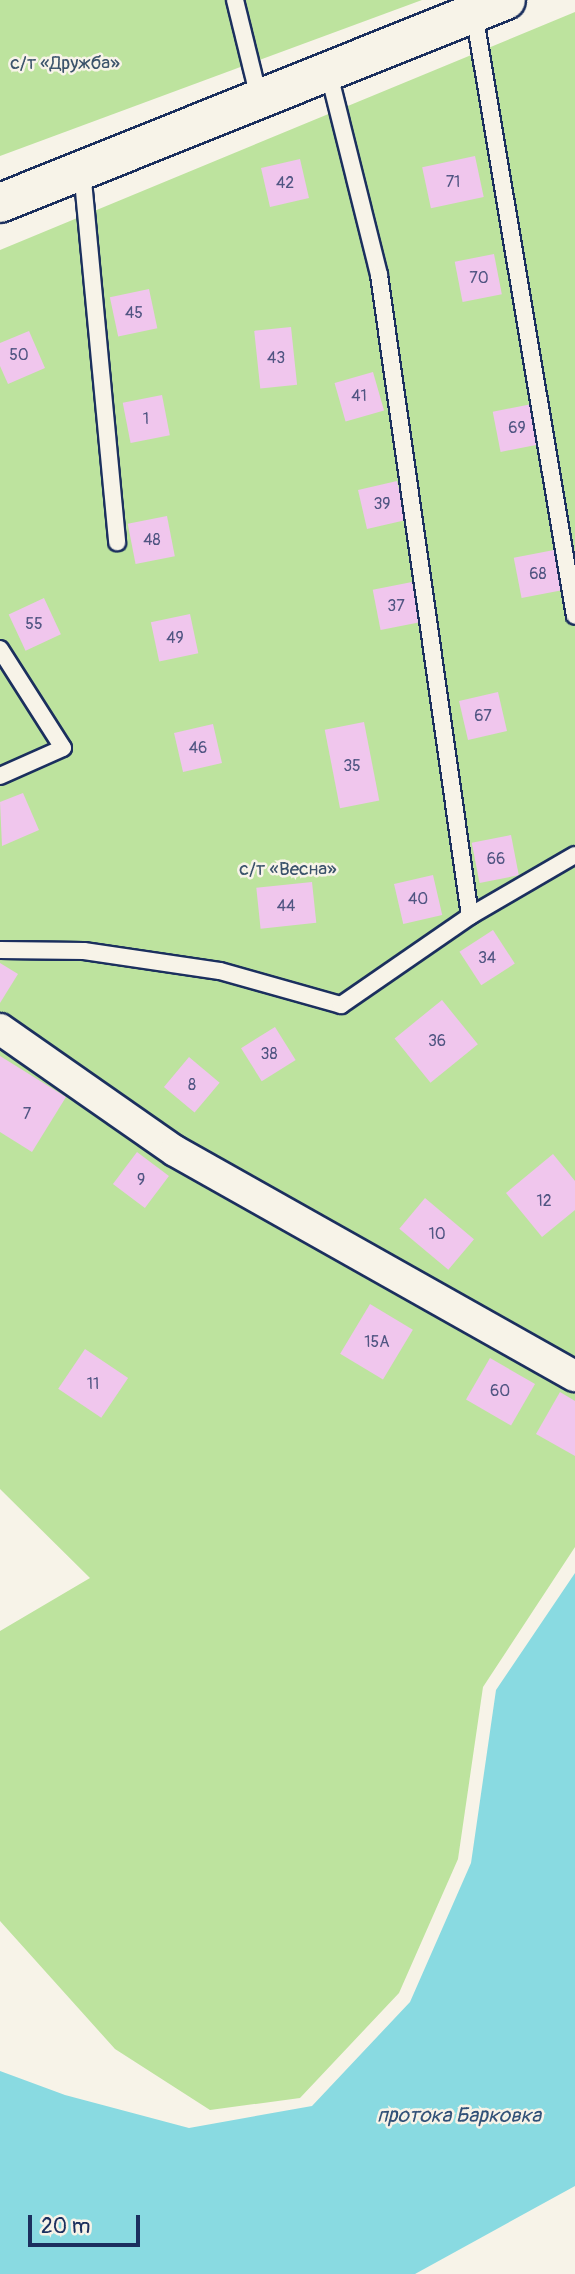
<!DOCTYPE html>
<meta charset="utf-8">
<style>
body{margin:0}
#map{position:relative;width:575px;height:2274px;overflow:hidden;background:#f7f3e8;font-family:Pangolin,sans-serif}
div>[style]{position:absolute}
.green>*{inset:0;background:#bde39e}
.water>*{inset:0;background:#89dae1}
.building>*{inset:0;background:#f0c6ed;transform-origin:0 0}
.roads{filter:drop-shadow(2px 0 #1b2f5e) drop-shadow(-2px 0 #1b2f5e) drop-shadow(0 2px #1b2f5e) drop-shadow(0 -2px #1b2f5e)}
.service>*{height:16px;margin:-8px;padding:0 8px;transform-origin:8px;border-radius:8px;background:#f7f3e8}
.minor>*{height:30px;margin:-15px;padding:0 15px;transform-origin:15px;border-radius:15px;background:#f7f3e8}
.secondary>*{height:38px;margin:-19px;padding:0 19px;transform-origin:19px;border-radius:19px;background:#f7f3e8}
span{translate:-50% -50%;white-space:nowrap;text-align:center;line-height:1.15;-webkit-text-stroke:5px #f7f3e8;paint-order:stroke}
.number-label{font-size:16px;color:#505582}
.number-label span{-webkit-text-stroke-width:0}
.park-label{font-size:19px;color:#3b536b}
.water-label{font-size:21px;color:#315178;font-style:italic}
.scale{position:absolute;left:28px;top:2215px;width:112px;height:32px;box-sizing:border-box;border:4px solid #1b2f5e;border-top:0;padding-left:9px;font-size:21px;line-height:24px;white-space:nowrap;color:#1b2f5e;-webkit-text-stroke:5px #f7f3e8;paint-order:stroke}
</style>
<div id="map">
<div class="green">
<i style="clip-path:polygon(0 0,422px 0,0 156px)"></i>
<i style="clip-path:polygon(575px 12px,575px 1547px,483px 1687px,458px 1859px,399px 1993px,300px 2098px,210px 2110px,115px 2049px,0 1921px,0 1631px,90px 1578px,0 1489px,0 250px)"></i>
</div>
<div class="water">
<i style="clip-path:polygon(575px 1573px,575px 2186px,415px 2274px,0 2274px,0 2071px,65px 2095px,189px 2128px,312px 2106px,410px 2002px,471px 1863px,496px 1690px)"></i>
</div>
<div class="building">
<i style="left:475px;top:156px;width:42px;height:54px;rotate:78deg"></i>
<i style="left:300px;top:159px;width:40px;height:40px;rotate:77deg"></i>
<i style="left:494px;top:254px;width:41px;height:40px;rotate:79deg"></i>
<i style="left:149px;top:289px;width:40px;height:40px;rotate:78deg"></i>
<i style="left:291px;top:327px;width:58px;height:37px;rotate:84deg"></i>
<i style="clip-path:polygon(29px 331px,45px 368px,8px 384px,0 366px,0 343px)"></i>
<i style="left:373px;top:372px;width:40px;height:40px;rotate:74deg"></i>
<i style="left:162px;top:395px;width:41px;height:40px;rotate:79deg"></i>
<i style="left:532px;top:404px;width:41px;height:40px;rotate:79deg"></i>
<i style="left:397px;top:481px;width:40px;height:40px;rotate:77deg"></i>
<i style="left:167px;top:516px;width:41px;height:40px;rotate:79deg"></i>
<i style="left:554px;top:550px;width:41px;height:41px;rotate:79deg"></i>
<i style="left:412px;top:582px;width:41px;height:40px;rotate:79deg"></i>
<i style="left:44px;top:598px;width:40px;height:39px;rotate:65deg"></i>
<i style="left:190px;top:614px;width:40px;height:40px;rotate:78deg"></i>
<i style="left:498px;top:692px;width:40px;height:40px;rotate:77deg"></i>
<i style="left:364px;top:722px;width:80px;height:40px;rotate:79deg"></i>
<i style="left:213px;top:724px;width:40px;height:40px;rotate:77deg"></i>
<i style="clip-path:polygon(23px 793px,39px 830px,2px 846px,0 802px)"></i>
<i style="left:511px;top:835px;width:41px;height:40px;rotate:79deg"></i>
<i style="left:433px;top:875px;width:41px;height:40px;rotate:77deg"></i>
<i style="left:312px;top:882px;width:41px;height:56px;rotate:84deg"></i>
<i style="left:493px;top:930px;width:40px;height:40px;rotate:57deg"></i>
<i style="clip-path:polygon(0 963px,18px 974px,0 1003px)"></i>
<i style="left:442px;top:1000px;width:57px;height:61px;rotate:51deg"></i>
<i style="left:275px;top:1027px;width:39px;height:40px;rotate:58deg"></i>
<i style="clip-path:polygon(0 1056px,66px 1097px,32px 1152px,0 1132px)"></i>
<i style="left:189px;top:1057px;width:40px;height:39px;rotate:40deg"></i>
<i style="left:137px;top:1152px;width:40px;height:40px;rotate:37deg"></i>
<i style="clip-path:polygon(553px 1154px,575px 1181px,575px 1210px,542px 1237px,506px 1193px)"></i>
<i style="left:425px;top:1198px;width:64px;height:40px;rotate:40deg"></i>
<i style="left:370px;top:1304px;width:50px;height:58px;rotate:31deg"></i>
<i style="left:85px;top:1349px;width:52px;height:48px;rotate:34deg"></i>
<i style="left:490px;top:1358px;width:52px;height:48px;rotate:30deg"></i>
<i style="clip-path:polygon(560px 1392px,575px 1401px,575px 1456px,536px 1434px)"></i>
</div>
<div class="roads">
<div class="service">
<i style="left:235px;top:0;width:101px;rotate:76.2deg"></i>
<i style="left:474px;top:13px;width:611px;rotate:80.49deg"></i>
<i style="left:328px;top:70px;width:211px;rotate:76deg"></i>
<i style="left:379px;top:275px;width:647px;rotate:81.92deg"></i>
<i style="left:82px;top:170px;width:374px;rotate:84.6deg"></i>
<i style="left:0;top:649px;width:117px;rotate:57.5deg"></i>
<i style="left:63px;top:748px;width:69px;rotate:156deg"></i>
<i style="left:0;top:950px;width:84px;rotate:0.7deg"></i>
<i style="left:84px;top:951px;width:137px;rotate:8.4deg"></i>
<i style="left:220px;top:971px;width:126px;rotate:15.7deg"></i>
<i style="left:341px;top:1005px;width:157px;rotate:-34.6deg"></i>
<i style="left:470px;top:916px;width:121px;rotate:-30.2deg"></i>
</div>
<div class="minor">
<i style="left:0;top:1029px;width:213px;rotate:34.9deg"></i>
<i style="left:175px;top:1151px;width:459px;rotate:29.4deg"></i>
</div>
<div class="secondary">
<i style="left:0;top:203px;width:545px;rotate:-21.86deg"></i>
</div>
</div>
<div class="number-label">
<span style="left:453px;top:182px">71</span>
<span style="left:285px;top:183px">42</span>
<span style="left:479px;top:278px">70</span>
<span style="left:134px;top:313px">45</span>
<span style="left:19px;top:355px">50</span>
<span style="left:276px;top:358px">43</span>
<span style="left:359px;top:396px">41</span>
<span style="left:146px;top:419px">1</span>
<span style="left:517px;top:428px">69</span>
<span style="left:382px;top:504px">39</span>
<span style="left:152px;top:540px">48</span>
<span style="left:538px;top:574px">68</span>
<span style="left:396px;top:606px">37</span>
<span style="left:34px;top:624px">55</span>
<span style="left:175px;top:638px">49</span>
<span style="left:483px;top:716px">67</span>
<span style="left:198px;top:748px">46</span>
<span style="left:352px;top:766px">35</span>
<span style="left:496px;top:859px">66</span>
<span style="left:418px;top:899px">40</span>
<span style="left:286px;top:906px">44</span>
<span style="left:487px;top:958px">34</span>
<span style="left:437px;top:1041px">36</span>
<span style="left:269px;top:1054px">38</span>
<span style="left:192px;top:1085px">8</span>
<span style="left:27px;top:1114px">7</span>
<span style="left:141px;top:1180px">9</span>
<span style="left:544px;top:1201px">12</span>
<span style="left:437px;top:1234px">10</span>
<span style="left:377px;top:1342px">15А</span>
<span style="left:93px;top:1384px">11</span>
<span style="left:500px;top:1391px">60</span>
</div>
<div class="park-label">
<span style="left:65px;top:64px">с/т «Дружба»</span>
<span style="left:288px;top:870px">с/т «Весна»</span>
</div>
<div class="water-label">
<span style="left:459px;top:2116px">протока Барковка</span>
</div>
<div class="scale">20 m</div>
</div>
